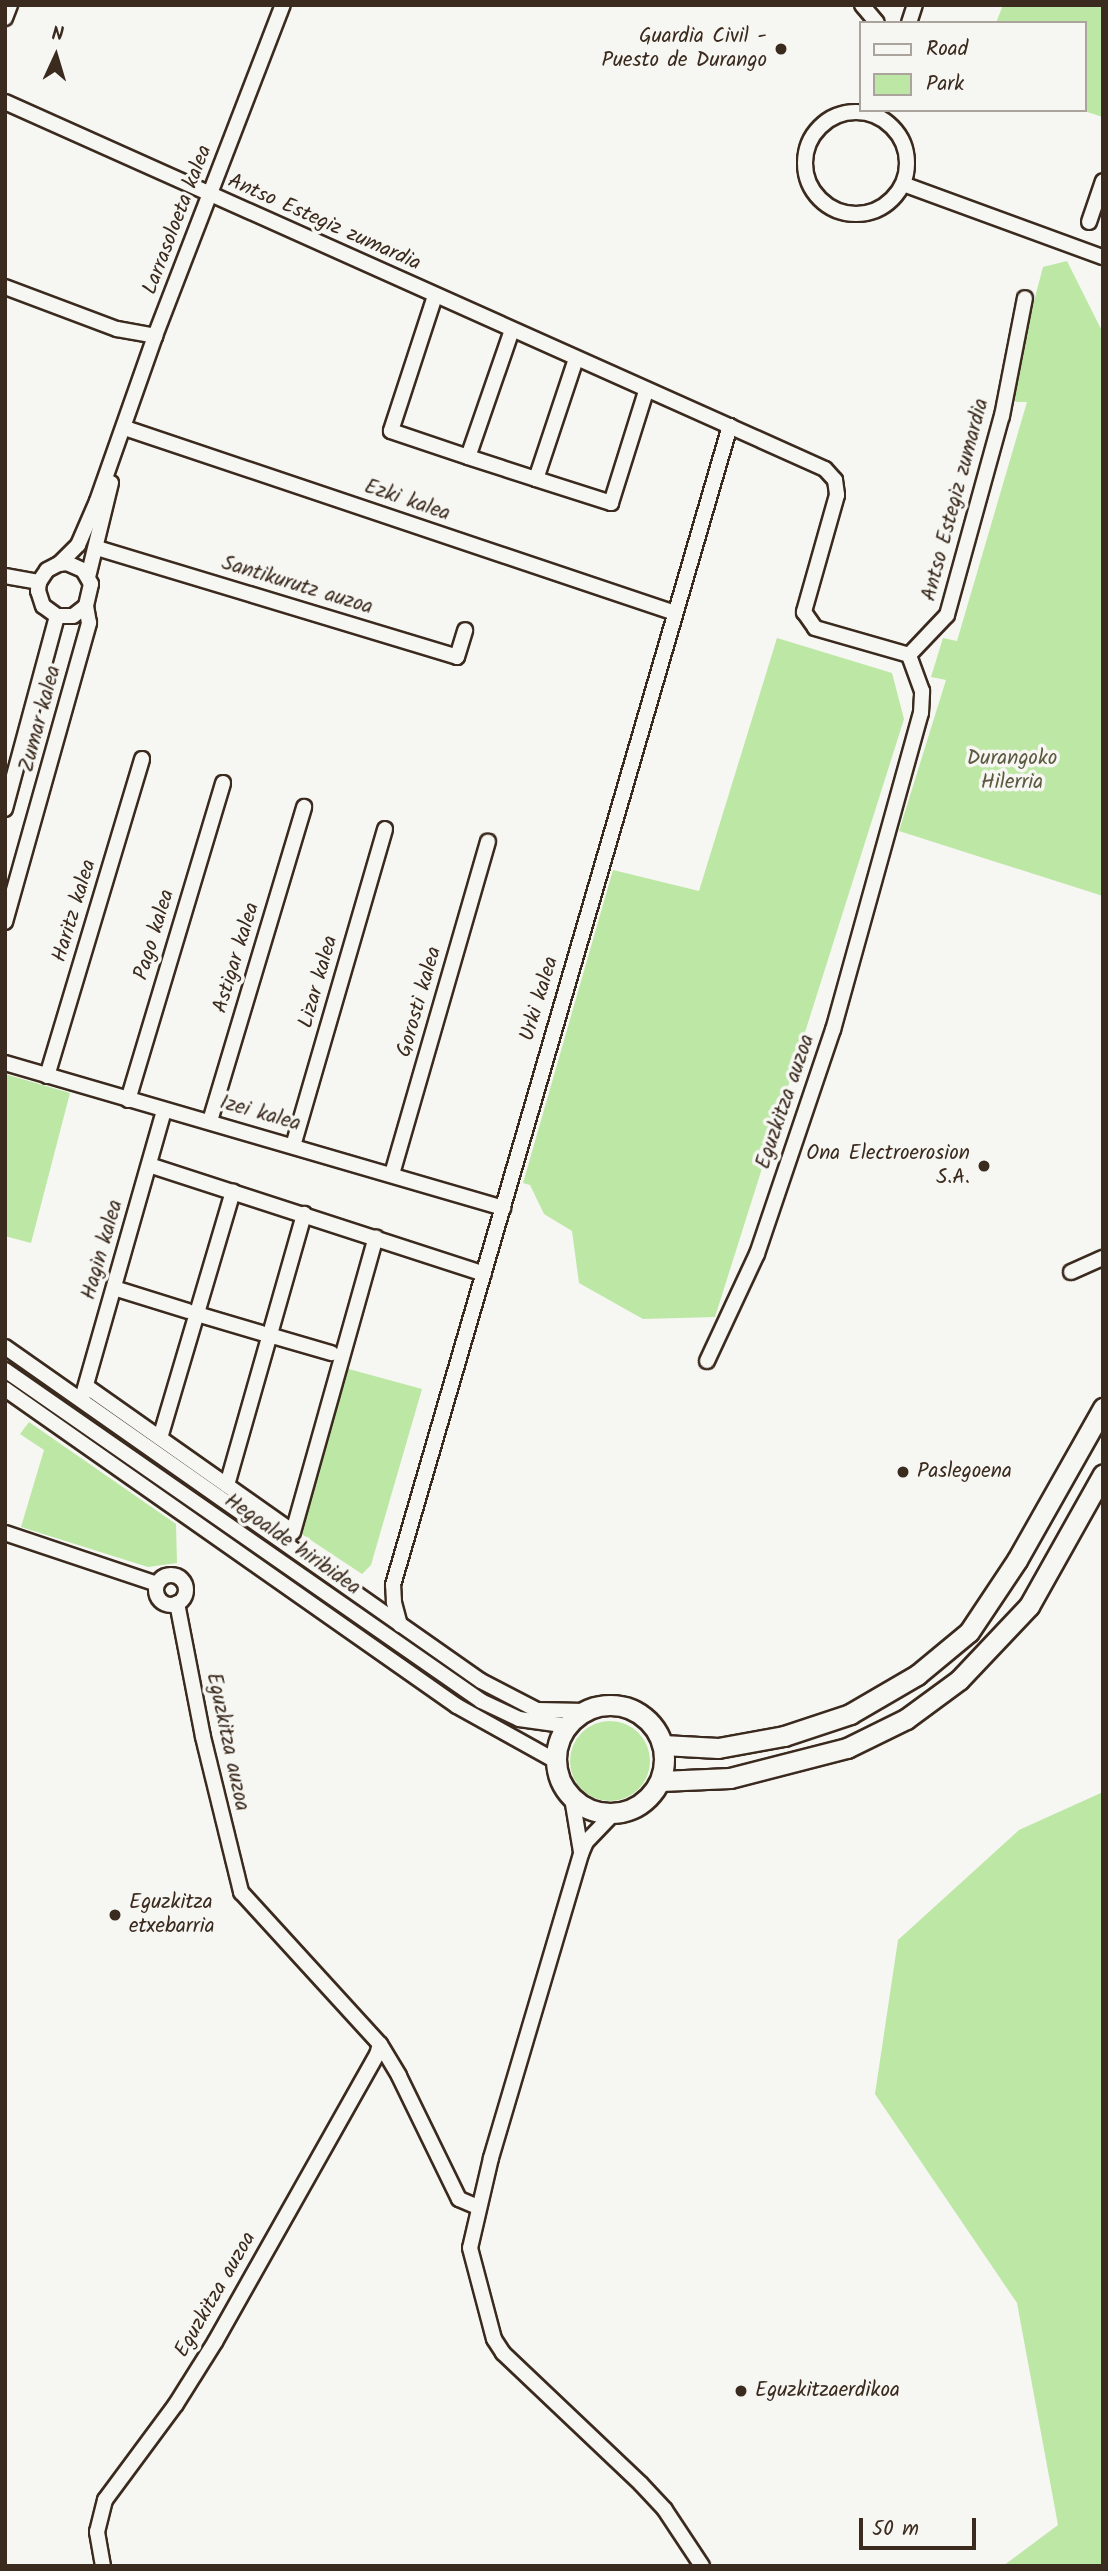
<!DOCTYPE html>
<style>
body{margin:0}
#map{position:relative;width:1108px;height:2571px;overflow:hidden;background:#f6f6f2;font-family:Kalam,sans-serif}
div>[style]{position:absolute}
.green>*{inset:0;background:#bde7a4}
.round{border-radius:50%}
.roads{filter:drop-shadow(2px 0 #3b2a1e) drop-shadow(-2px 0 #3b2a1e) drop-shadow(0 2px #3b2a1e) drop-shadow(0 -2px #3b2a1e)}
.street>*{height:14px;margin:-7px;padding:0 7px;transform-origin:7px;border-radius:7px;background:#f6f6f2}
.street>.ring{margin:-7px;padding:0;box-sizing:content-box;background:none;border:14px solid #f6f6f2;border-radius:50%}
.secondary>*{height:19px;margin:-9.5px;padding:0 9.5px;transform-origin:9.5px;border-radius:9.5px;background:#f6f6f2}
.secondary>.ring{margin:-9.5px;padding:0;box-sizing:content-box;background:none;border:19px solid #f6f6f2;border-radius:50%}
.dots>*{width:19px;height:19px;translate:-50% -50%;box-sizing:border-box;border:4px solid #f6f6f2;border-radius:50%}
span{translate:-50% -50%;white-space:nowrap;text-align:center;line-height:1.15;-webkit-text-stroke:7px #f6f6f2;paint-order:stroke}
.poi-label{font-size:21px;color:#3b2a1e}
.right{translate:-100% -50%;text-align:right}
.left{translate:0 -50%;text-align:left}
.street-label{font-size:21px;color:#3b2a1e}
.park-label{font-size:21px;color:#5c5940}
.frame{position:absolute;inset:0;border:7px solid #3b2a1e;pointer-events:none}
.legend{position:absolute;left:859px;top:21px;width:228px;height:91px;box-sizing:border-box;background:#f6f6f2;border:2px solid #aba49d;margin:0;padding:9px 12px;list-style:none;font-size:21px;color:#3b2a1e}
.legend li{display:flex;align-items:center;gap:14px;height:35px}
.legend b{width:35px;border:2px solid #aba49d}
.north{position:absolute;left:21px;top:21px;width:70px;height:70px;-webkit-text-stroke:5px #f6f6f2;paint-order:stroke;rotate:4deg;font-size:19px;font-weight:700;line-height:28px;text-align:center;color:#3b2a1e}
.north::after{content:'';display:block;margin:auto;width:24px;height:32px;background:#3b2a1e;clip-path:polygon(50% 0,100% 100%,50% 72%,0 100%)}
.scale{position:absolute;left:859px;top:2518px;width:117px;height:32px;box-sizing:border-box;border:4px solid #3b2a1e;border-top:0;padding-left:9px;font-size:21px;line-height:24px;white-space:nowrap;color:#3b2a1e;-webkit-text-stroke:5px #f6f6f2;paint-order:stroke}
</style>
<div id="map">
<div class="green">
<i style="clip-path:polygon(1003px 5px,1103px 5px,1103px 117px,1081px 110px,1085px 110px,1085px 23px,996px 23px)"></i>
<i style="clip-path:polygon(1067px 261px,1103px 333px,1103px 896px,899px 831px,946px 680px,931px 677px,943px 638px,957px 641px,1027px 402px,1016px 402px,1010px 393px,1043px 267px)"></i>
<i style="clip-path:polygon(777px 638px,892px 673px,904px 719px,715px 1317px,643px 1319px,579px 1283px,572px 1231px,544px 1214px,530px 1185px,523px 1183px,613px 870px,699px 891px)"></i>
<i style="clip-path:polygon(5px 1074px,70px 1093px,31px 1243px,5px 1236px)"></i>
<i style="clip-path:polygon(345px 1368px,422px 1389px,375px 1551px,371px 1565px,362px 1574px,297px 1531px)"></i>
<i style="clip-path:polygon(29px 1422px,176px 1524px,177px 1563px,148px 1567px,21px 1527px,44px 1450px,20px 1434px)"></i>
<i class="round" style="left:570px;top:1721px;width:80px;height:80px"></i>
<i style="clip-path:polygon(1103px 1792px,1103px 2566px,1003px 2566px,1058px 2525px,1017px 2303px,875px 2094px,898px 1940px,1019px 1830px)"></i>
</div>
<div class="roads">
<div class="street">
<i style="left:862px;top:5px;width:23px;rotate:50deg"></i>
<i style="left:5px;top:18px;width:14px;rotate:-69deg"></i>
<i style="left:909px;top:23px;width:19px;rotate:-72deg"></i>
<i style="left:5px;top:102px;width:898px;rotate:24.11deg"></i>
<i style="left:825px;top:469px;width:15px;rotate:48deg"></i>
<i style="left:835px;top:480px;width:15px;rotate:82deg"></i>
<i style="left:837px;top:495px;width:122px;rotate:105.8deg"></i>
<i style="left:804px;top:612px;width:19px;rotate:55deg"></i>
<i style="left:815px;top:628px;width:98px;rotate:16deg"></i>
<i style="left:909px;top:655px;width:55px;rotate:-46.5deg"></i>
<i style="left:947px;top:615px;width:206px;rotate:-74.6deg"></i>
<i style="left:1002px;top:416px;width:120px;rotate:-79deg"></i>
<i class="ring" style="left:805px;top:112px;width:88px;height:88px"></i>
<i style="left:903px;top:184px;width:213px;rotate:20.1deg"></i>
<i style="left:1089px;top:222px;width:43px;rotate:-71.1deg"></i>
<i style="left:5px;top:287px;width:120px;rotate:20.6deg"></i>
<i style="left:117px;top:329px;width:39px;rotate:10deg"></i>
<i style="left:435px;top:296px;width:142px;rotate:108.1deg"></i>
<i style="left:391px;top:431px;width:81px;rotate:18.7deg"></i>
<i style="left:512px;top:330px;width:134px;rotate:109.1deg"></i>
<i style="left:468px;top:457px;width:71px;rotate:17.9deg"></i>
<i style="left:536px;top:479px;width:126px;rotate:-71.6deg"></i>
<i style="left:125px;top:428px;width:580px;rotate:18.59deg"></i>
<i style="left:536px;top:479px;width:79px;rotate:17.7deg"></i>
<i style="left:611px;top:503px;width:117px;rotate:-72.6deg"></i>
<i style="left:97px;top:548px;width:376px;rotate:16.8deg"></i>
<i style="left:457px;top:657px;width:28px;rotate:-73deg"></i>
<i style="left:59px;top:564px;width:8px;rotate:-7deg"></i>
<i style="left:67px;top:563px;width:17px;rotate:24deg"></i>
<i style="left:83px;top:570px;width:16px;rotate:60deg"></i>
<i style="left:91px;top:584px;width:23px;rotate:103deg"></i>
<i style="left:86px;top:606px;width:16px;rotate:142deg"></i>
<i style="left:73px;top:616px;width:16px;rotate:180deg"></i>
<i style="left:57px;top:616px;width:17px;rotate:-144deg"></i>
<i style="left:43px;top:606px;width:16px;rotate:-108deg"></i>
<i style="left:38px;top:591px;width:9px;rotate:-84deg"></i>
<i style="left:39px;top:582px;width:14px;rotate:-56deg"></i>
<i style="left:47px;top:570px;width:13px;rotate:-27deg"></i>
<i style="left:59px;top:564px;width:27px;rotate:-45deg"></i>
<i style="left:78px;top:545px;width:48px;rotate:-66.6deg"></i>
<i style="left:97px;top:501px;width:175px;rotate:-70.6deg"></i>
<i style="left:155px;top:336px;width:355px;rotate:-68.9deg"></i>
<i style="left:5px;top:576px;width:35px;rotate:10deg"></i>
<i style="left:88px;top:577px;width:97px;rotate:-76.3deg"></i>
<i style="left:5px;top:809px;width:200px;rotate:-74.9deg"></i>
<i style="left:5px;top:922px;width:311px;rotate:-74.3deg"></i>
<i style="left:89px;top:623px;width:17px;rotate:-100deg"></i>
<i style="left:5px;top:1063px;width:519px;rotate:16.23deg"></i>
<i style="left:47px;top:1076px;width:331px;rotate:-73.3deg"></i>
<i style="left:128px;top:1100px;width:331px;rotate:-73.3deg"></i>
<i style="left:210px;top:1121px;width:328px;rotate:-73.3deg"></i>
<i style="left:293px;top:1146px;width:330px;rotate:-73.8deg"></i>
<i style="left:149px;top:1165px;width:352px;rotate:18deg"></i>
<i style="left:392px;top:1174px;width:346px;rotate:-73.9deg"></i>
<i style="left:1071px;top:1272px;width:35px;rotate:-24deg"></i>
<i style="left:114px;top:1288px;width:77px;rotate:17.3deg"></i>
<i style="left:197px;top:1314px;width:67px;rotate:16.5deg"></i>
<i style="left:269px;top:1335px;width:65px;rotate:16.2deg"></i>
<i style="left:5px;top:1347px;width:581px;rotate:35.06deg"></i>
<i style="left:481px;top:1681px;width:63px;rotate:27.4deg"></i>
<i style="left:537px;top:1710px;width:48px;rotate:1.2deg"></i>
<i style="left:707px;top:1361px;width:118px;rotate:-65deg"></i>
<i style="left:757px;top:1254px;width:237px;rotate:-71.3deg"></i>
<i style="left:833px;top:1030px;width:329px;rotate:-74.5deg"></i>
<i style="left:921px;top:713px;width:22px;rotate:-87deg"></i>
<i style="left:922px;top:691px;width:38px;rotate:-110deg"></i>
<i style="left:5px;top:1370px;width:580px;rotate:34.81deg"></i>
<i style="left:481px;top:1701px;width:42px;rotate:25.3deg"></i>
<i style="left:519px;top:1719px;width:49px;rotate:8.1deg"></i>
<i style="left:86px;top:1386px;width:253px;rotate:35.2deg"></i>
<i style="left:293px;top:1532px;width:306px;rotate:-74.3deg"></i>
<i style="left:5px;top:1389px;width:552px;rotate:35.04deg"></i>
<i style="left:457px;top:1706px;width:113px;rotate:29.1deg"></i>
<i style="left:83px;top:1395px;width:296px;rotate:-74.1deg"></i>
<i style="left:160px;top:1438px;width:257px;rotate:-73.5deg"></i>
<i style="left:227px;top:1485px;width:282px;rotate:-74.1deg"></i>
<i style="left:5px;top:1533px;width:160px;rotate:18.5deg"></i>
<i class="ring" style="left:156px;top:1575px;width:16px;height:16px"></i>
<i style="left:177px;top:1603px;width:136px;rotate:79deg"></i>
<i style="left:203px;top:1737px;width:160px;rotate:76.2deg"></i>
<i style="left:241px;top:1892px;width:206px;rotate:47.6deg"></i>
<i style="left:380px;top:2044px;width:37px;rotate:59deg"></i>
<i style="left:399px;top:2076px;width:137px;rotate:64deg"></i>
<i style="left:459px;top:2199px;width:21px;rotate:23deg"></i>
<i style="left:400px;top:1625px;width:24px;rotate:-105deg"></i>
<i style="left:394px;top:1602px;width:17px;rotate:-93deg"></i>
<i style="left:393px;top:1585px;width:1207px;rotate:-73.79deg"></i>
<i style="left:572px;top:1798px;width:55px;rotate:80.5deg"></i>
<i style="left:613px;top:1814px;width:39px;rotate:134deg"></i>
<i style="left:586px;top:1842px;width:13px;rotate:113deg"></i>
<i style="left:581px;top:1854px;width:317px;rotate:106.5deg"></i>
<i style="left:491px;top:2158px;width:92px;rotate:103.1deg"></i>
<i style="left:470px;top:2248px;width:94px;rotate:75.2deg"></i>
<i style="left:494px;top:2339px;width:17px;rotate:57deg"></i>
<i style="left:503px;top:2353px;width:190px;rotate:43.5deg"></i>
<i style="left:641px;top:2484px;width:35px;rotate:47deg"></i>
<i style="left:665px;top:2510px;width:67px;rotate:56.5deg"></i>
<i style="left:103px;top:2566px;width:35px;rotate:-100deg"></i>
<i style="left:97px;top:2532px;width:33px;rotate:-76deg"></i>
<i style="left:105px;top:2500px;width:119px;rotate:-53.5deg"></i>
<i style="left:176px;top:2404px;width:73px;rotate:-57.8deg"></i>
<i style="left:215px;top:2342px;width:330px;rotate:-60.6deg"></i>
<i style="left:377px;top:2055px;width:11px;rotate:-75deg"></i>
</div>
<div class="secondary">
<i class="ring" style="left:556px;top:1705px;width:89px;height:89px"></i>
<i style="left:663px;top:1745px;width:55px;rotate:3.1deg"></i>
<i style="left:718px;top:1748px;width:67px;rotate:-10.3deg"></i>
<i style="left:784px;top:1736px;width:70px;rotate:-18.4deg"></i>
<i style="left:850px;top:1714px;width:78px;rotate:-30.2deg"></i>
<i style="left:917px;top:1675px;width:67px;rotate:-39.6deg"></i>
<i style="left:969px;top:1632px;width:87px;rotate:-56.3deg"></i>
<i style="left:1017px;top:1560px;width:175px;rotate:-60.5deg"></i>
<i style="left:661px;top:1781px;width:69px;rotate:-2.5deg"></i>
<i style="left:730px;top:1778px;width:121px;rotate:-14.4deg"></i>
<i style="left:847px;top:1748px;width:66px;rotate:-26.2deg"></i>
<i style="left:906px;top:1719px;width:66px;rotate:-36.3deg"></i>
<i style="left:959px;top:1680px;width:102px;rotate:-46.6deg"></i>
<i style="left:1029px;top:1606px;width:151px;rotate:-60.7deg"></i>
</div>
</div>
<div class="dots">
<i style="left:781px;top:49px;background:#3b2a1e"></i>
<i style="left:984px;top:1166px;background:#3b2a1e"></i>
<i style="left:903px;top:1472px;background:#3b2a1e"></i>
<i style="left:115px;top:1915px;background:#3b2a1e"></i>
<i style="left:741px;top:2391px;background:#3b2a1e"></i>
</div>
<div class="poi-label">
<span class="right" style="left:767px;top:49px">Guardia Civil -<br>Puesto de Durango</span>
<span class="right" style="left:970px;top:1166px">Ona Electroerosion<br>S.A.</span>
<span class="left" style="left:917px;top:1472px">Paslegoena</span>
<span class="left" style="left:129px;top:1915px">Eguzkitza<br>etxebarria</span>
<span class="left" style="left:755px;top:2391px">Eguzkitzaerdikoa</span>
</div>
<div class="street-label">
<span style="left:178px;top:220px;rotate:-69deg">Larrasoloeta kalea</span>
<span style="left:324px;top:223px;rotate:24deg">Antso Estegiz zumardia</span>
<span style="left:956px;top:500px;rotate:-75deg">Antso Estegiz zumardia</span>
<span style="left:407px;top:501px;rotate:19deg">Ezki kalea</span>
<span style="left:297px;top:586px;rotate:17deg">Santikurutz auzoa</span>
<span style="left:41px;top:719px;rotate:-75deg">Zumar kalea</span>
<span style="left:75px;top:911px;rotate:-73deg">Haritz kalea</span>
<span style="left:155px;top:935px;rotate:-73deg">Pago kalea</span>
<span style="left:237px;top:958px;rotate:-73deg">Astigar kalea</span>
<span style="left:319px;top:982px;rotate:-74deg">Lizar kalea</span>
<span style="left:540px;top:999px;rotate:-73deg">Urki kalea</span>
<span style="left:420px;top:1002px;rotate:-74deg">Gorosti kalea</span>
<span style="left:786px;top:1102px;rotate:-71deg">Eguzkitza auzoa</span>
<span style="left:260px;top:1114px;rotate:16deg">Izei kalea</span>
<span style="left:103px;top:1250px;rotate:-74deg">Hagin kalea</span>
<span style="left:292px;top:1545px;rotate:35deg">Hegoalde hiribidea</span>
<span style="left:227px;top:1742px;rotate:78deg">Eguzkitza auzoa</span>
<span style="left:216px;top:2295px;rotate:-60deg">Eguzkitza auzoa</span>
</div>
<div class="park-label">
<span style="left:1012px;top:771px">Durangoko<br>Hilerria</span>
</div>
<div class="frame"></div>
<ul class="legend">
<li><b style="height:9px;background:#f6f6f2"></b>Road</li>
<li><b style="height:19px;background:#bde7a4"></b>Park</li>
</ul>
<div class="north">N</div>
<div class="scale">50 m</div>
</div>
